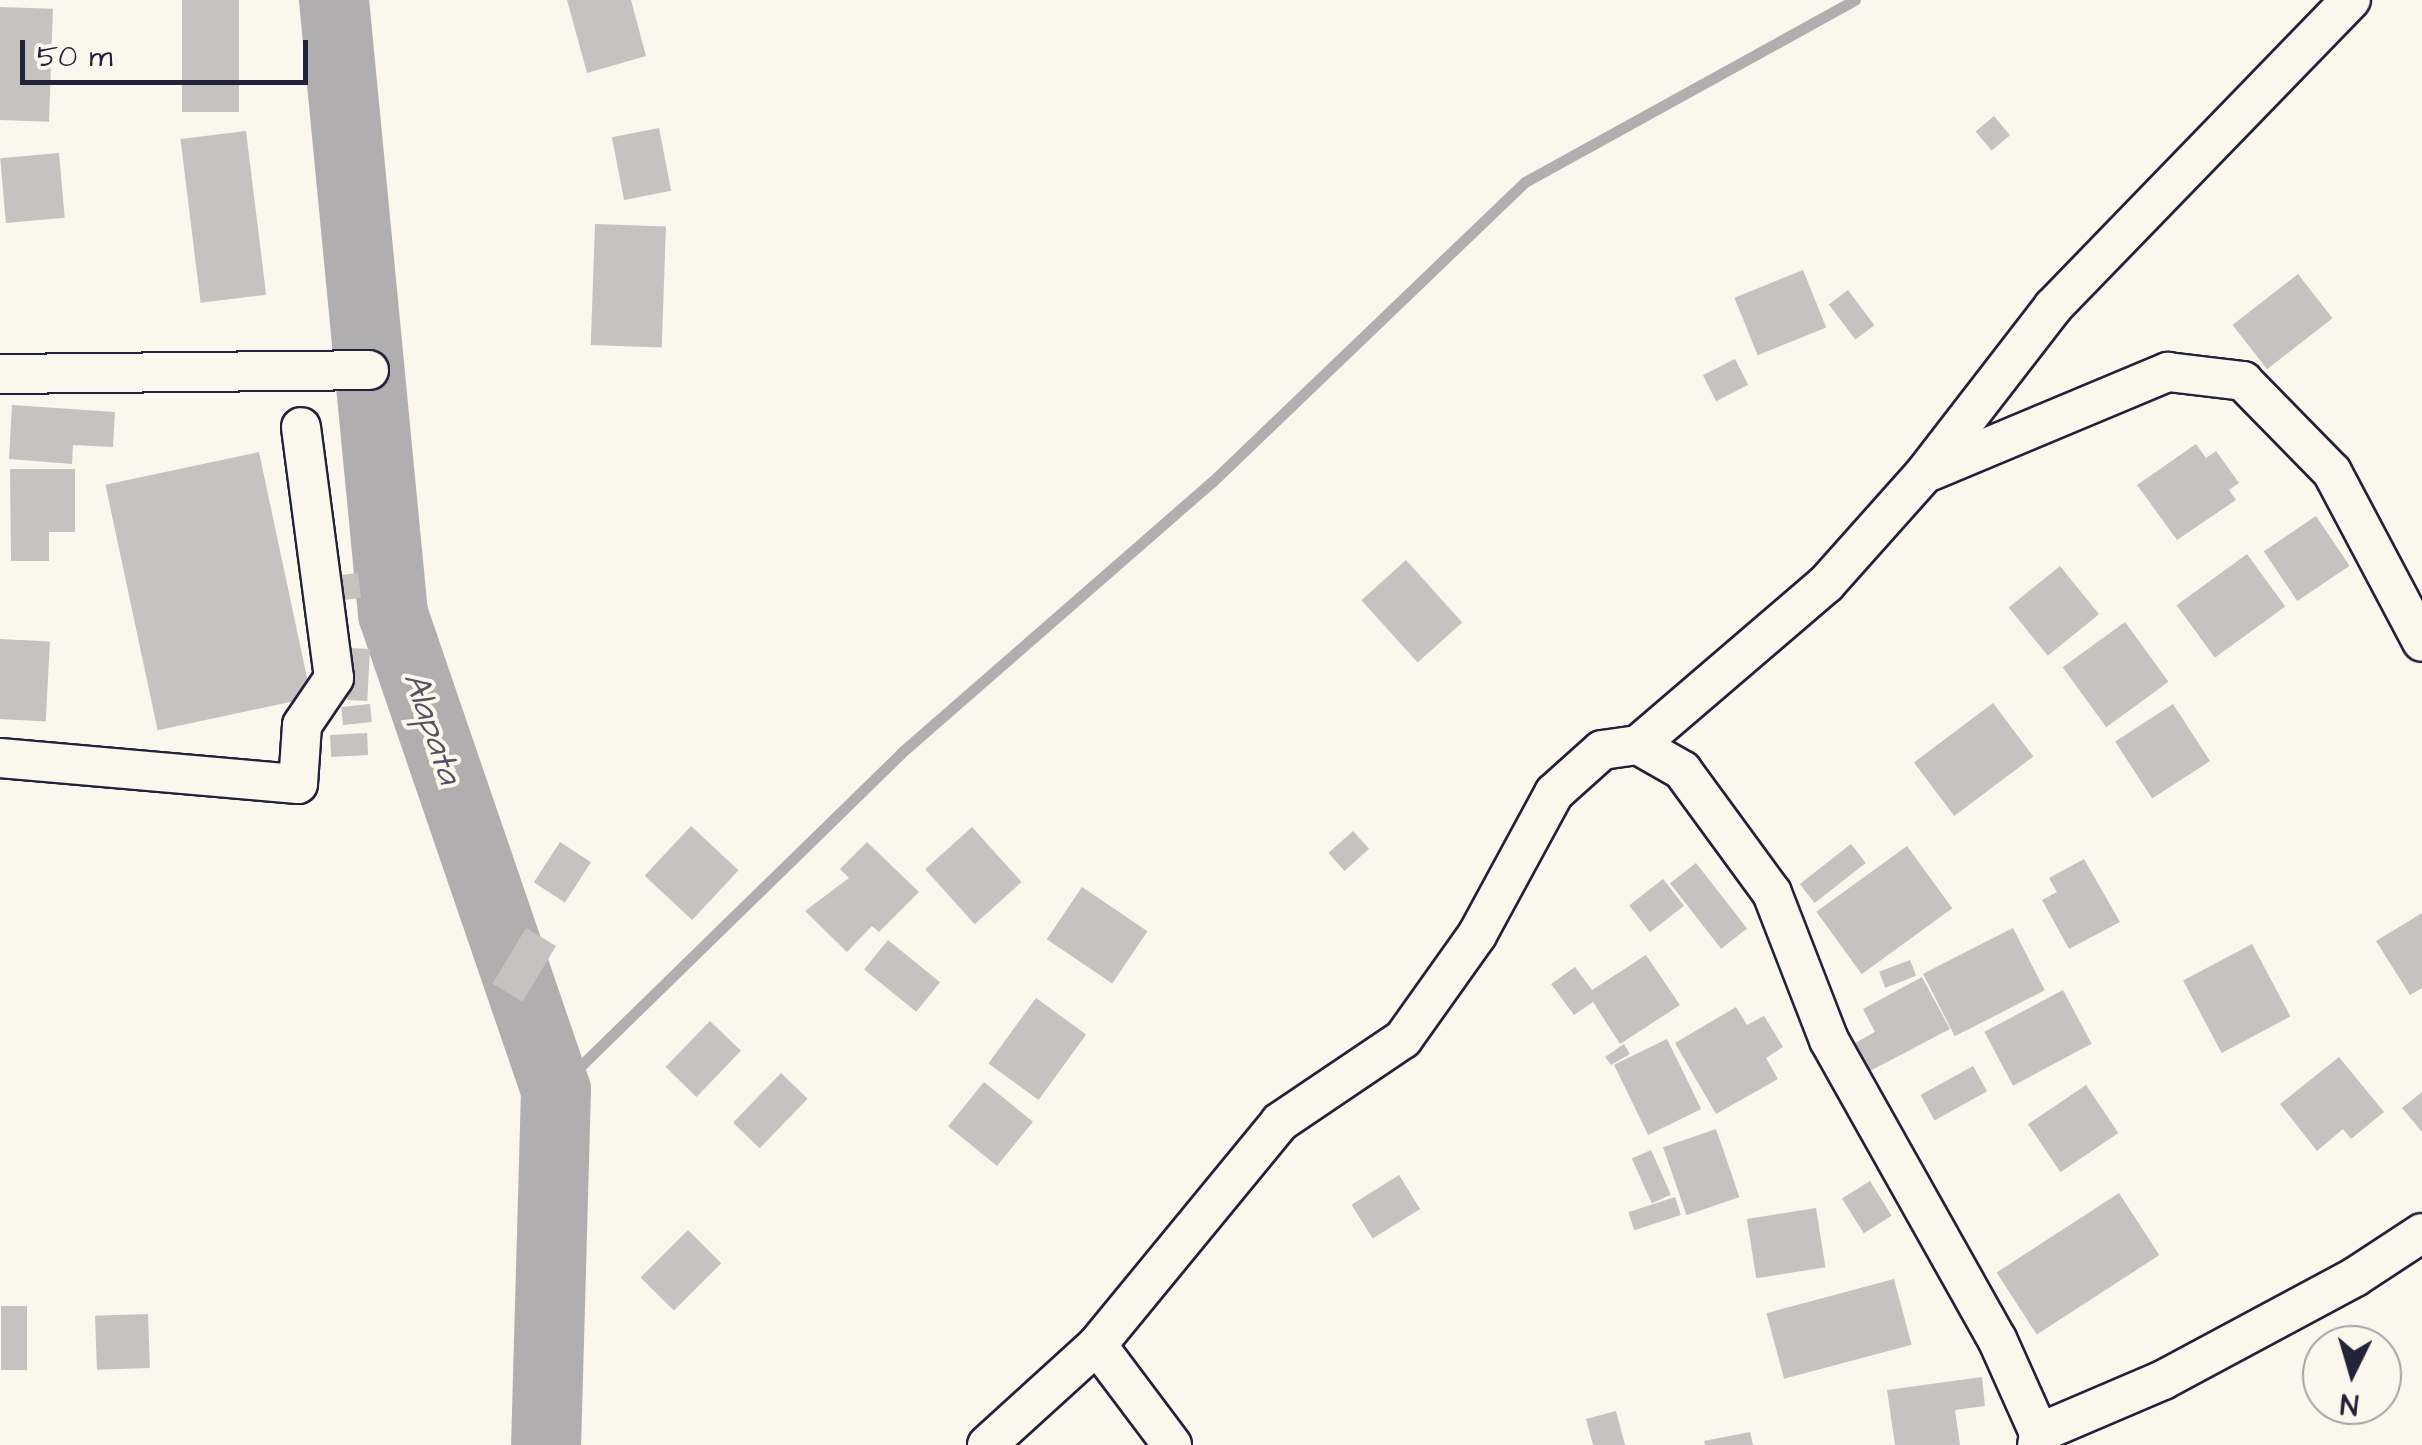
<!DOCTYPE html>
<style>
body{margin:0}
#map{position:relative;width:2422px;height:1445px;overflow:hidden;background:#fbf7ec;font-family:"Architects Daughter",sans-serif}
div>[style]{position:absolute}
.stream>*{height:11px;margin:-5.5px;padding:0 5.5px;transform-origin:5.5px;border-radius:5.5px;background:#b1aeb0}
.river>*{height:70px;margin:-35px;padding:0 35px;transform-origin:35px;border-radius:35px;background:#b1aeb0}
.building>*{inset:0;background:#c6c2c0;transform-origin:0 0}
.roads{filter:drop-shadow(2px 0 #22223b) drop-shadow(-2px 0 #22223b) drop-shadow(0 2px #22223b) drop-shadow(0 -2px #22223b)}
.minor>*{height:38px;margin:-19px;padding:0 19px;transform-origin:19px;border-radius:19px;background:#fbf7ec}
span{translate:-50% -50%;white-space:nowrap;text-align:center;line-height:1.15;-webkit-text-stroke:8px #fbf7ec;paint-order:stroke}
.water-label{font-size:35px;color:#545364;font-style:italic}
.north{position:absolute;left:2302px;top:1325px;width:100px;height:100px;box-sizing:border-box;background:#fbf7ec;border:2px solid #a4a2a5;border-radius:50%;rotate:185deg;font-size:28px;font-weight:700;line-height:40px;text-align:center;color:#22223b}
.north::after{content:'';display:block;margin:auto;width:35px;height:45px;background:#22223b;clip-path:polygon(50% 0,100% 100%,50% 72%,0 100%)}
.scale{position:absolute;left:20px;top:40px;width:288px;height:45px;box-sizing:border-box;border:5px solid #22223b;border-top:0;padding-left:12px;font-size:30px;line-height:35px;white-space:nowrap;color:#22223b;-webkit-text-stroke:8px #fbf7ec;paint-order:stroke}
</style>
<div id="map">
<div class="stream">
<i style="left:556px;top:1090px;width:482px;rotate:-44.3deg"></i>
<i style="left:901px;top:753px;width:413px;rotate:-41.1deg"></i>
<i style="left:1212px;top:482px;width:434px;rotate:-43.8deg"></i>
<i style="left:1525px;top:182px;width:377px;rotate:-28.9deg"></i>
</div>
<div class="river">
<i style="left:334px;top:0;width:617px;rotate:84.51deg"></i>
<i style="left:393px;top:614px;width:503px;rotate:71.1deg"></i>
<i style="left:556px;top:1090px;width:355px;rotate:91.6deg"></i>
</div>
<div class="building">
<i style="left:182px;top:0;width:57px;height:112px"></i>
<i style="clip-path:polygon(567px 0,631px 0,646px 56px,587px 73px)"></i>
<i style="left:0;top:7px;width:53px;height:113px;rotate:2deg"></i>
<i style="left:1994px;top:116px;width:25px;height:24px;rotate:50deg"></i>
<i style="left:659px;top:128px;width:64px;height:48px;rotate:79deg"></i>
<i style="left:246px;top:131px;width:165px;height:66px;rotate:83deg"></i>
<i style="left:59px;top:153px;width:65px;height:59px;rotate:85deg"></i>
<i style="left:595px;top:224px;width:71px;height:121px;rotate:2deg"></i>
<i style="left:1803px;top:270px;width:62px;height:74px;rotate:68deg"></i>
<i style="left:2298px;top:274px;width:56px;height:83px;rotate:52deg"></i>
<i style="left:1848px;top:290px;width:44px;height:24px;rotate:53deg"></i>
<i style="left:1735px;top:359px;width:29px;height:36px;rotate:63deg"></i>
<i style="clip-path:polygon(12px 405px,115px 412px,113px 447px,73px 445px,72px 464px,9px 459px)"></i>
<i style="clip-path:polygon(2196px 444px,2206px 458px,2216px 451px,2239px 483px,2229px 490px,2236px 500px,2177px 540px,2137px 485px)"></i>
<i style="left:259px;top:452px;width:251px;height:157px;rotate:78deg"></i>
<i style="clip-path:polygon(10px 469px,75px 469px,75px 532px,49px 532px,49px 561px,11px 561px)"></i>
<i style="left:2316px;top:516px;width:60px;height:63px;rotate:56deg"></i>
<i style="left:2247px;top:554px;width:65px;height:87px;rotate:54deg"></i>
<i style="left:1406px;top:560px;width:84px;height:60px;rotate:48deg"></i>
<i style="left:2060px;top:566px;width:62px;height:66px;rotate:51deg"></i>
<i style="left:358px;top:573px;width:25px;height:19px;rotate:83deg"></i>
<i style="left:2125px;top:622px;width:74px;height:77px;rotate:54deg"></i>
<i style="left:0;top:639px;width:50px;height:80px;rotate:3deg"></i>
<i style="left:350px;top:648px;width:20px;height:52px;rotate:3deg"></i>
<i style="left:1993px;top:703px;width:67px;height:99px;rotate:53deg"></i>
<i style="left:370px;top:704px;width:18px;height:29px;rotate:84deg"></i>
<i style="left:2173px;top:704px;width:68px;height:69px;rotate:57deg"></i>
<i style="left:367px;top:733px;width:22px;height:37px;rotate:87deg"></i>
<i style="left:691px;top:826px;width:65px;height:68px;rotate:43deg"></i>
<i style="left:972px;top:827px;width:74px;height:63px;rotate:48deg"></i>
<i style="left:1353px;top:831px;width:24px;height:33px;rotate:48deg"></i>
<i style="left:560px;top:842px;width:37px;height:48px;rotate:33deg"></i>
<i style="clip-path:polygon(867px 842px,919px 892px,879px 932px,872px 926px,847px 952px,805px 911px,849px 878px,840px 869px)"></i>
<i style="left:1851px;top:844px;width:24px;height:65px;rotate:52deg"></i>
<i style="left:1907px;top:846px;width:77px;height:112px;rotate:54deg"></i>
<i style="clip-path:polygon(2084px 859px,2120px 922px,2069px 949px,2042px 900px,2057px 892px,2049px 878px)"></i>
<i style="left:1696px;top:863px;width:83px;height:33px;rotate:52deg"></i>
<i style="left:1663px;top:879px;width:34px;height:43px;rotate:52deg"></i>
<i style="left:1082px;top:887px;width:79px;height:63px;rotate:34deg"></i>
<i style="clip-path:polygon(2422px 913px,2422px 988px,2410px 995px,2376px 941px)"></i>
<i style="left:526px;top:928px;width:35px;height:65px;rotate:31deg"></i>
<i style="left:2013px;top:928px;width:70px;height:101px;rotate:63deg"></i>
<i style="left:888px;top:940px;width:67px;height:38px;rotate:39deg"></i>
<i style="left:2252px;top:944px;width:82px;height:78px;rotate:62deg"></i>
<i style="clip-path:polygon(1646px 955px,1680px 1005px,1620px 1044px,1593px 1002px,1574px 1015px,1551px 984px,1575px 967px,1592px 990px)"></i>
<i style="left:1910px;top:960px;width:17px;height:33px;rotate:69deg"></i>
<i style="clip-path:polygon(1922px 977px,1950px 1029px,1870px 1071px,1855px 1043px,1875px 1032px,1863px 1009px)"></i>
<i style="left:2063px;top:990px;width:61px;height:89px;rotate:62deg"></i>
<i style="left:1036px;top:998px;width:62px;height:81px;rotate:36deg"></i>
<i style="clip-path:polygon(1736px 1007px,1747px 1025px,1764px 1016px,1783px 1047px,1766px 1058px,1778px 1079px,1716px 1114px,1675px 1043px)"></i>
<i style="left:710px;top:1021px;width:43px;height:64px;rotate:44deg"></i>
<i style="left:1667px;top:1039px;width:78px;height:59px;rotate:64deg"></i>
<i style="clip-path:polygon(1624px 1044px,1630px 1054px,1611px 1065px,1605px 1057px)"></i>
<i style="clip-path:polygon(2339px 1057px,2384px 1112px,2351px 1139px,2343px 1129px,2317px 1151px,2280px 1104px)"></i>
<i style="left:1973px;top:1066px;width:29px;height:60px;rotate:61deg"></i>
<i style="left:781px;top:1073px;width:37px;height:69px;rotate:44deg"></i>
<i style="left:984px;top:1082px;width:63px;height:57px;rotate:39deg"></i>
<i style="left:2086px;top:1085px;width:58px;height:70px;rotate:56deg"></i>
<i style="clip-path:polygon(2422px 1092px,2422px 1132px,2402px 1108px)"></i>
<i style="left:1716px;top:1129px;width:72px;height:56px;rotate:71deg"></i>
<i style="left:1651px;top:1150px;width:49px;height:21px;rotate:66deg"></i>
<i style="left:1399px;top:1175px;width:40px;height:56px;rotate:58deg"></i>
<i style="left:1870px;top:1181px;width:41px;height:33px;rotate:58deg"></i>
<i style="left:2119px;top:1193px;width:74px;height:146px;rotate:57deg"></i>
<i style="left:1675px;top:1197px;width:19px;height:49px;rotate:72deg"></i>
<i style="left:1816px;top:1208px;width:60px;height:70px;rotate:81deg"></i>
<i style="left:688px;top:1230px;width:47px;height:67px;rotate:45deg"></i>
<i style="left:1894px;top:1279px;width:68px;height:132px;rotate:75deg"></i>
<i style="left:1px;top:1306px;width:26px;height:64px"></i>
<i style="left:148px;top:1314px;width:54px;height:53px;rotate:88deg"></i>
<i style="clip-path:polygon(1982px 1377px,1985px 1406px,1955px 1410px,1960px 1445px,1895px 1445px,1887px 1390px)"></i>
<i style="clip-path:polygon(1616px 1411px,1625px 1445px,1593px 1445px,1586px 1419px)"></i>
<i style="clip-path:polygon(1750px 1432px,1753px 1445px,1705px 1445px,1704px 1441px)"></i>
</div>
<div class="roads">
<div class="minor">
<i style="left:0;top:374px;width:369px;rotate:-0.6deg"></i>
<i style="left:1931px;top:471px;width:257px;rotate:-22.7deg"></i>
<i style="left:2168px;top:372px;width:76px;rotate:6.8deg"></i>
<i style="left:2243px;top:381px;width:127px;rotate:45.6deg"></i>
<i style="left:2332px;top:472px;width:192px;rotate:62.1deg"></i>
<i style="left:1638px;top:745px;width:248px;rotate:-40.6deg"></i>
<i style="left:1826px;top:584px;width:147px;rotate:-48.3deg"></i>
<i style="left:1924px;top:474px;width:211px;rotate:-52.3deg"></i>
<i style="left:2053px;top:307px;width:428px;rotate:-45.9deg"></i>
<i style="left:0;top:758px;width:299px;rotate:5deg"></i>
<i style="left:298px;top:784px;width:59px;rotate:-86.1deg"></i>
<i style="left:302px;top:725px;width:57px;rotate:-55.8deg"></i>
<i style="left:334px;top:678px;width:253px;rotate:-97.5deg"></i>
<i style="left:1097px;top:1345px;width:125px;rotate:53.1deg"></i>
<i style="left:2039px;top:1433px;width:135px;rotate:-23.1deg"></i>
<i style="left:2163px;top:1380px;width:218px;rotate:-28.2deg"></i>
<i style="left:2355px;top:1277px;width:80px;rotate:-33.3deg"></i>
<i style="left:987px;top:1445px;width:149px;rotate:-42.3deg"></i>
<i style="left:1097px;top:1345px;width:288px;rotate:-50.6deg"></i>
<i style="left:1280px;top:1122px;width:148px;rotate:-34deg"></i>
<i style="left:1403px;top:1039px;width:128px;rotate:-54.6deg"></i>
<i style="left:1477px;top:935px;width:162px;rotate:-61.5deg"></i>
<i style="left:1554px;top:793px;width:64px;rotate:-41.9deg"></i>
<i style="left:1602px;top:750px;width:36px;rotate:-8deg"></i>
<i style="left:1638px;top:745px;width:51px;rotate:29.6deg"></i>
<i style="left:1682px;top:770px;width:152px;rotate:53.8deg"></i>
<i style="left:1772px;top:893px;width:158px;rotate:68.8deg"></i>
<i style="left:1829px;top:1040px;width:343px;rotate:60.7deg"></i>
<i style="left:1997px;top:1339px;width:103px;rotate:65.9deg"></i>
<i style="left:2039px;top:1433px;width:12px;rotate:99deg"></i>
</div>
</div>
<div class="water-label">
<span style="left:432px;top:728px;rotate:71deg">Alapata</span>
</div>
<div class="north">N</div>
<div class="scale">50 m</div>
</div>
